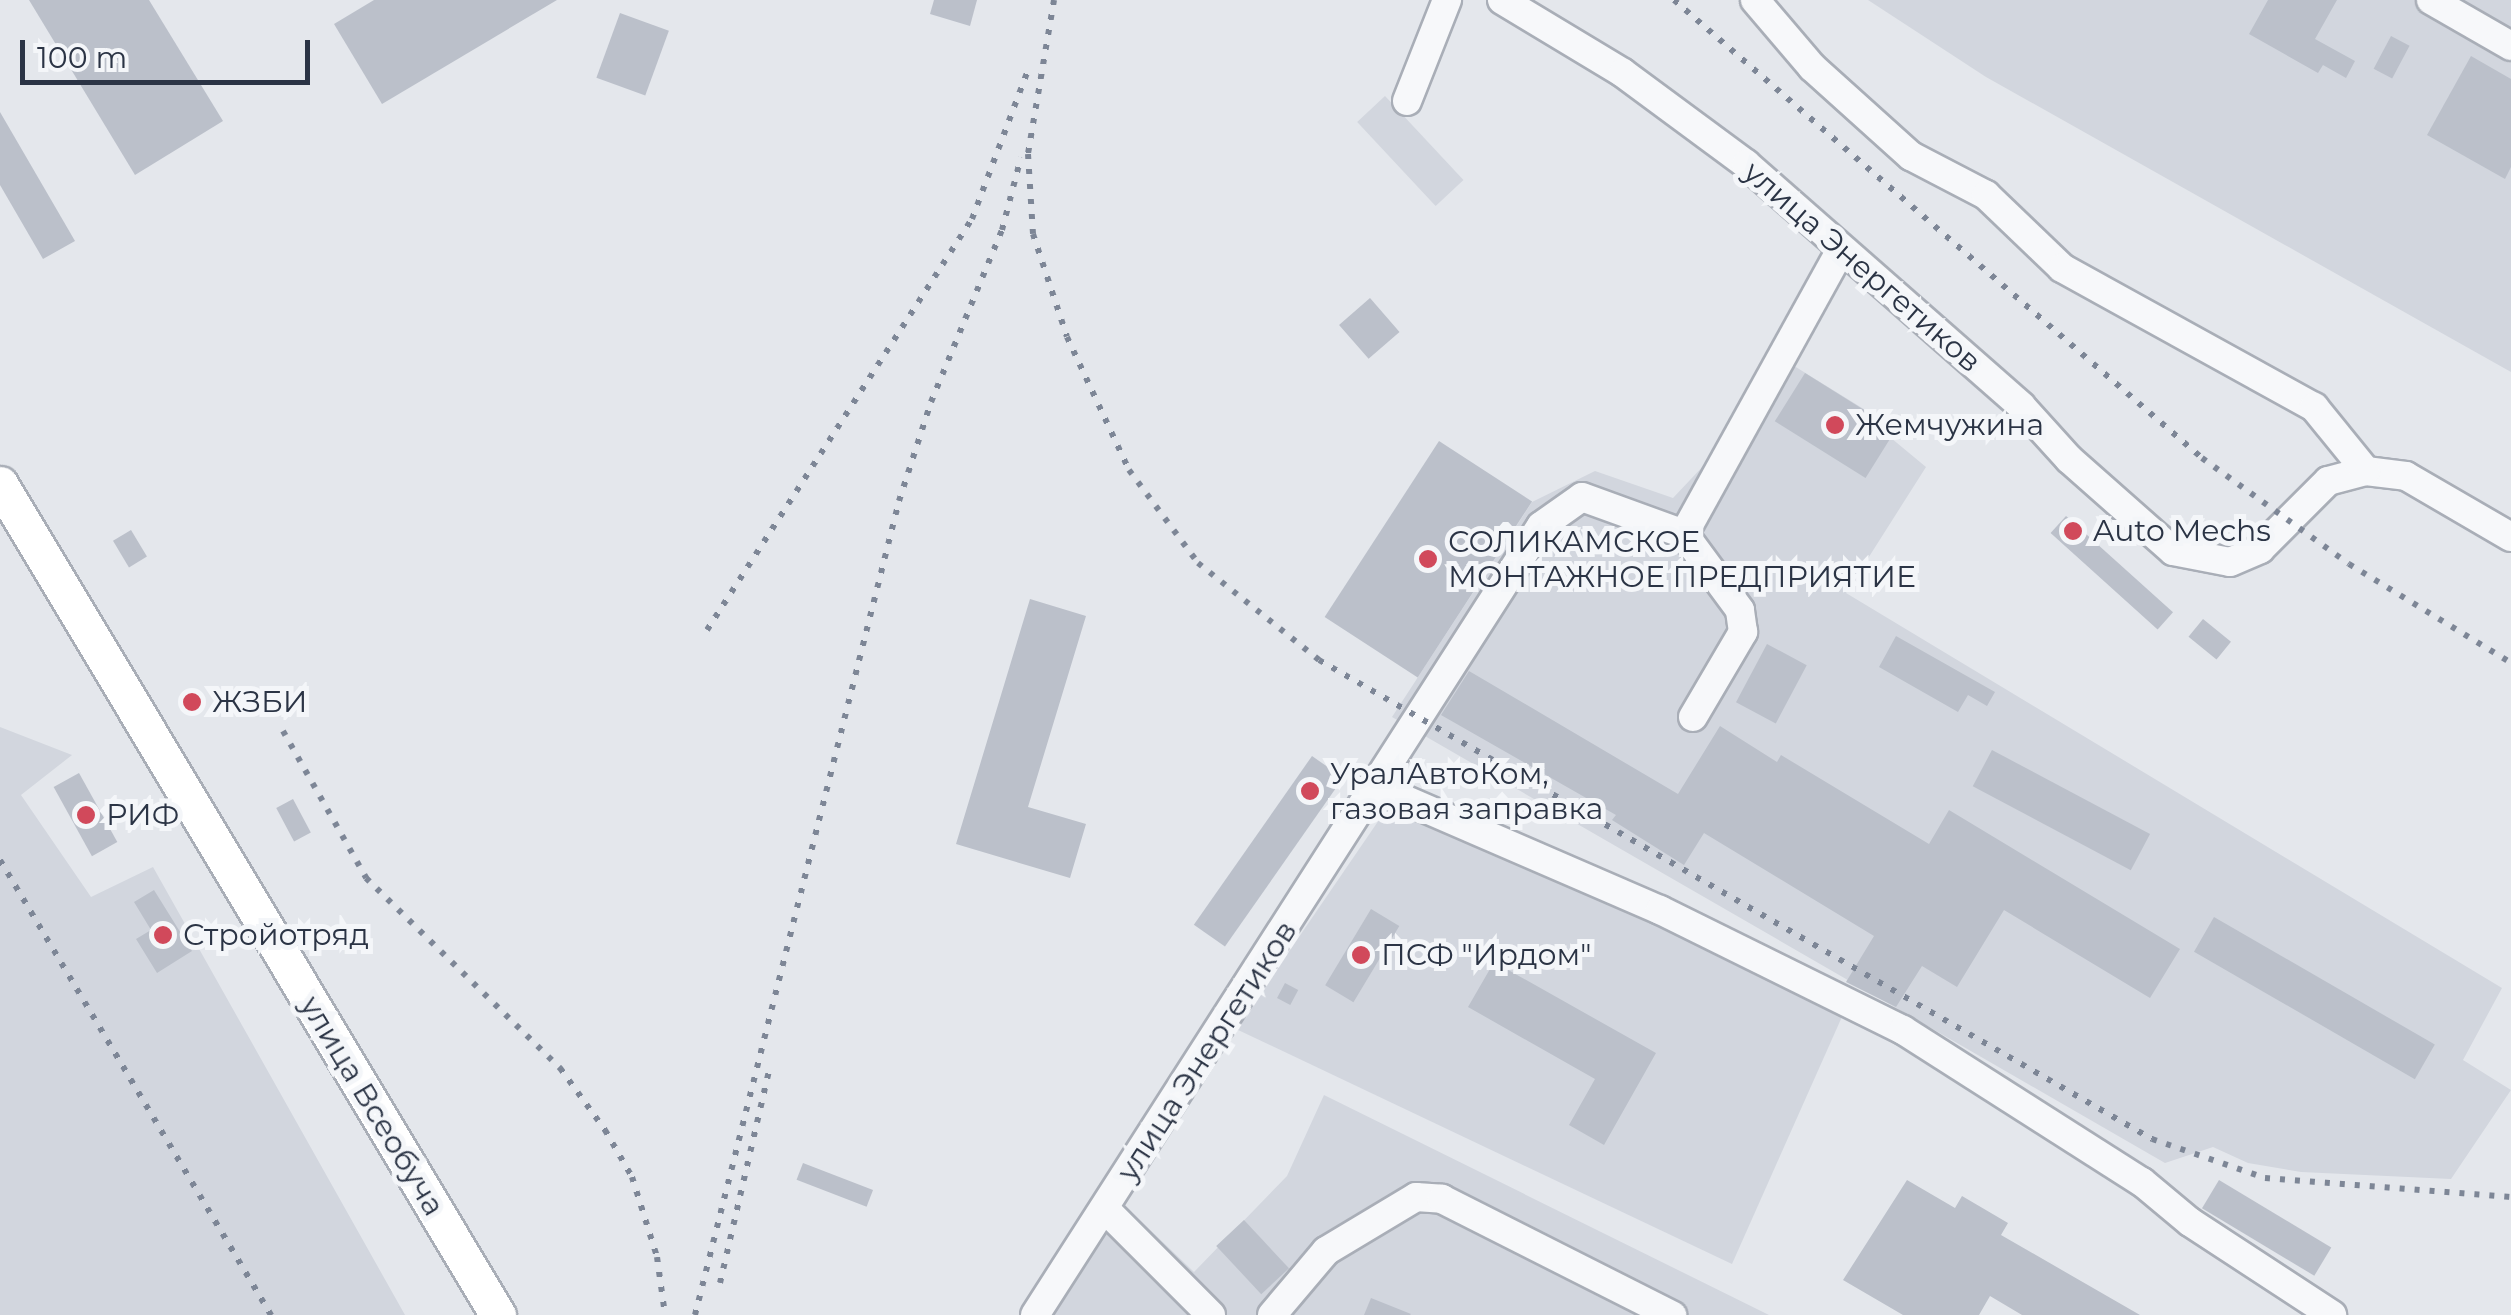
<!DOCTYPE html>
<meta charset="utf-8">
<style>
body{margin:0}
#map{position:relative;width:2511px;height:1315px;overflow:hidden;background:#e4e7ec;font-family:Montserrat,sans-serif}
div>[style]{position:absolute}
.built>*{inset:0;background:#d2d6de;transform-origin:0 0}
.building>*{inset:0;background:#bbc0ca;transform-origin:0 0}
.roads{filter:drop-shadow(2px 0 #a9aeb7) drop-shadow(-2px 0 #a9aeb7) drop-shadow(0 2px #a9aeb7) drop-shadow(0 -2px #a9aeb7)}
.minor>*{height:28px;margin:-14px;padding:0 14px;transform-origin:14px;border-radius:14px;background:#f7f8fa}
.major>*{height:35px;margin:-17.5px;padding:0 17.5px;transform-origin:17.5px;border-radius:17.5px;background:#fff}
.rail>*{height:6px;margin-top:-3px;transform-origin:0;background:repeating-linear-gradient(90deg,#7d8696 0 5px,transparent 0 15px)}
.dots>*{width:28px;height:28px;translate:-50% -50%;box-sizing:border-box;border:5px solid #f4f6f9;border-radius:50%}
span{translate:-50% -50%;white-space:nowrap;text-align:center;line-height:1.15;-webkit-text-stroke:10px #f4f6f9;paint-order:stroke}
.street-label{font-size:30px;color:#2b3445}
.poi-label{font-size:30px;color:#2b3445}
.left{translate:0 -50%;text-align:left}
.scale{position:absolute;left:20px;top:40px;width:290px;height:45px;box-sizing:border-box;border:5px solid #2b3445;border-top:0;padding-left:12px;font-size:30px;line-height:35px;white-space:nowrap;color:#2b3445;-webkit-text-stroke:8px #f4f6f9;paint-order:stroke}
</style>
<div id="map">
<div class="built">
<i style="clip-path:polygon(1868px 0,2511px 0,2511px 372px,1986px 77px)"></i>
<i style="left:1385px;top:96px;width:115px;height:38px;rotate:47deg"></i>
<i style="clip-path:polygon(1770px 351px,1896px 429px,1891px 438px,1926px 467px,1846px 593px,2502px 988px,2463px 1060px,2511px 1090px,2451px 1179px,2301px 1172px,2248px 1163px,2213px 1147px,2165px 1163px,1392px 717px,1532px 502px,1595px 471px,1673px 498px,1707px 462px)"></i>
<i style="clip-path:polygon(0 727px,72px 755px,21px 795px,91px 897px,153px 867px,405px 1315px,0 1315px)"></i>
<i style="clip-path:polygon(1392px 801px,1849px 1001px,1732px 1264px,1236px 1029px)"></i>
<i style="clip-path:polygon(1324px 1095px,1769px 1315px,1046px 1315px,1122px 1203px,1194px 1272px,1287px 1176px)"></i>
</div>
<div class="building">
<i style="clip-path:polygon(29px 0,149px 0,223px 121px,135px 175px)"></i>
<i style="clip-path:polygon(374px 0,557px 0,382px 104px,334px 24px)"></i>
<i style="clip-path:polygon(934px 0,977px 0,970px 26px,930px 14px)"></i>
<i style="clip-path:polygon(2268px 0,2337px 0,2315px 39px,2355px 61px,2346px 78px,2323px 65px,2318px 73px,2249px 34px)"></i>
<i style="left:620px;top:13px;width:52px;height:69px;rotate:20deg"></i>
<i style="left:2391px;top:36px;width:21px;height:37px;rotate:28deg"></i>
<i style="clip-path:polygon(2471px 56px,2511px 79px,2511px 167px,2505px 179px,2427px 135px)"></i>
<i style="clip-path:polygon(0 112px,75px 241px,43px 259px,0 185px)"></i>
<i style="left:1370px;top:298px;width:45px;height:41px;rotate:49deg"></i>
<i style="left:1805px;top:373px;width:107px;height:57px;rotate:32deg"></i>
<i style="left:1439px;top:441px;width:111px;height:210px;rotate:33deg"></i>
<i style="left:2066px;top:516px;width:144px;height:23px;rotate:42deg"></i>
<i style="left:131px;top:530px;width:31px;height:21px;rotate:59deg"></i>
<i style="clip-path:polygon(1030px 599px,1086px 616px,1028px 807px,1086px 824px,1070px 878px,956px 844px)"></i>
<i style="left:2203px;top:619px;width:36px;height:23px;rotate:39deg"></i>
<i style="clip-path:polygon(1896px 636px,1995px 692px,1987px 706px,1968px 695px,1958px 712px,1879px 667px)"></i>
<i style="left:1767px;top:644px;width:45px;height:66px;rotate:28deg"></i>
<i style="clip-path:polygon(1469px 671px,1678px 794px,1720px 726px,1777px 762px,1781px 755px,1929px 844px,1949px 810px,2180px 949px,2150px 998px,2004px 910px,1957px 987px,1922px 966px,1896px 1007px,1846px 982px,1874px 936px,1704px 833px,1684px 865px,1612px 820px,1616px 815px,1441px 715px)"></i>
<i style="left:1992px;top:750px;width:179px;height:41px;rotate:28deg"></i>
<i style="left:1312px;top:756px;width:38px;height:206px;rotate:35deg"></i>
<i style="left:79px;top:773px;width:79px;height:29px;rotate:61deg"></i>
<i style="left:293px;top:799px;width:38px;height:19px;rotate:62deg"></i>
<i style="clip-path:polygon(154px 890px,192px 951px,157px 973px,136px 939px,151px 930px,134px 902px)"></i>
<i style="left:1371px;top:909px;width:33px;height:89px;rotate:31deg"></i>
<i style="left:2214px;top:917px;width:255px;height:40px;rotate:30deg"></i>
<i style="clip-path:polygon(1494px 962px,1656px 1053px,1604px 1145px,1569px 1125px,1595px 1079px,1468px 1007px)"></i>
<i style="left:1285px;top:983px;width:15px;height:17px;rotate:28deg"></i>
<i style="left:803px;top:1163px;width:75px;height:18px;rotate:21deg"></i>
<i style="clip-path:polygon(1907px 1180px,1955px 1208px,1962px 1196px,2008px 1223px,2001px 1235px,2140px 1315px,2022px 1315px,1990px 1296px,1979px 1315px,1903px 1315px,1843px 1280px)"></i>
<i style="left:2219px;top:1180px;width:131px;height:33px;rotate:31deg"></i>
<i style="left:1244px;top:1220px;width:66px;height:38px;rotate:47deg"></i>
<i style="clip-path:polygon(1371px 1298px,1411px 1314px,1410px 1315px,1364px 1315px)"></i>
</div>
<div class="roads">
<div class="minor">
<i style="left:1502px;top:0;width:141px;rotate:31.1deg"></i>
<i style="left:1623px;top:73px;width:153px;rotate:36.5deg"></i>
<i style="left:1746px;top:164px;width:366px;rotate:41.3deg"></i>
<i style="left:2021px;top:406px;width:72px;rotate:47.8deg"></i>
<i style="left:2069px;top:459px;width:139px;rotate:41.5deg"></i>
<i style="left:2173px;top:551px;width:58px;rotate:10.9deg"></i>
<i style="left:2230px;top:562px;width:33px;rotate:-23deg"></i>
<i style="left:2260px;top:549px;width:96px;rotate:-45deg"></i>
<i style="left:2328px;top:481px;width:39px;rotate:-15deg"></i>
<i style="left:2366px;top:471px;width:40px;rotate:7.1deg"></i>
<i style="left:2406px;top:476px;width:121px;rotate:30.2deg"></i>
<i style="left:1755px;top:0;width:88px;rotate:49.6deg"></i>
<i style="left:1812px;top:67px;width:133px;rotate:42deg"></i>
<i style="left:1911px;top:156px;width:85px;rotate:27.5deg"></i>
<i style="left:1986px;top:195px;width:105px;rotate:43.8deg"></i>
<i style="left:2062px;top:268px;width:288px;rotate:28.9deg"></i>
<i style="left:2314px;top:407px;width:82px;rotate:50.9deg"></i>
<i style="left:2431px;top:0;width:92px;rotate:29.9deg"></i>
<i style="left:1407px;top:101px;width:109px;rotate:-68.4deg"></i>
<i style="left:1693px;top:717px;width:99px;rotate:-59.5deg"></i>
<i style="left:1743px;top:632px;width:22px;rotate:-98deg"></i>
<i style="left:1740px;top:610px;width:94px;rotate:-126.4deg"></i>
<i style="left:1684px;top:534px;width:321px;rotate:-61.1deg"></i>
<i style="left:1378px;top:788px;width:307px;rotate:23.4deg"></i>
<i style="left:1660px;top:910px;width:271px;rotate:26.3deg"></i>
<i style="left:1903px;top:1030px;width:283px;rotate:32.5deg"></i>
<i style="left:2142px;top:1182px;width:62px;rotate:39.8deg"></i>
<i style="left:2190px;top:1222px;width:170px;rotate:33.2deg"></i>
<i style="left:1105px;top:1209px;width:150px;rotate:45deg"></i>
<i style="left:1035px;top:1315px;width:937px;rotate:-57.33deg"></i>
<i style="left:1541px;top:526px;width:50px;rotate:-35.3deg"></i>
<i style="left:1582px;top:497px;width:109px;rotate:19.9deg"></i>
<i style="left:1272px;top:1315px;width:84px;rotate:-49.8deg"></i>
<i style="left:1326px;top:1251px;width:105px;rotate:-31deg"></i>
<i style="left:1416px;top:1197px;width:26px;rotate:4deg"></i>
<i style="left:1442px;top:1199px;width:258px;rotate:26.8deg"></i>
</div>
<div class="major">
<i style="left:0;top:484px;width:969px;rotate:59.07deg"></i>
</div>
</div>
<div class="rail">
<i style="left:1054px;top:0;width:156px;rotate:99.6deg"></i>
<i style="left:1028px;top:154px;width:80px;rotate:86.4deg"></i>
<i style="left:1033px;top:234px;width:108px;rotate:71.7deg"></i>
<i style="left:1067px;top:337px;width:147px;rotate:65deg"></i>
<i style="left:1129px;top:470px;width:116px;rotate:53.4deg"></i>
<i style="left:1198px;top:563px;width:155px;rotate:38.7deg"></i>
<i style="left:1319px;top:660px;width:961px;rotate:29.9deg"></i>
<i style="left:2152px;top:1139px;width:120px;rotate:19deg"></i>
<i style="left:2265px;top:1178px;width:247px;rotate:4.4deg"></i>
<i style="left:1674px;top:0;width:699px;rotate:40.94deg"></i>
<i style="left:2202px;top:458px;width:181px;rotate:35.8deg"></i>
<i style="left:2349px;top:564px;width:190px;rotate:31.4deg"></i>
<i style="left:707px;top:630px;width:489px;rotate:-57.2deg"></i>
<i style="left:972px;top:219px;width:162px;rotate:-69.4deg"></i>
<i style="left:283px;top:731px;width:169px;rotate:60.5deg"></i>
<i style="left:366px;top:878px;width:272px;rotate:44.4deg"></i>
<i style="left:560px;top:1068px;width:77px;rotate:54deg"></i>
<i style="left:605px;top:1130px;width:54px;rotate:60.1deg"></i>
<i style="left:632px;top:1177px;width:84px;rotate:72.6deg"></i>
<i style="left:657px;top:1257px;width:59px;rotate:82.1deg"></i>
<i style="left:0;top:860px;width:530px;rotate:59.22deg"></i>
<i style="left:720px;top:1283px;width:222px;rotate:-77deg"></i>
<i style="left:695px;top:1315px;width:839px;rotate:-75.93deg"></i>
<i style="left:899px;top:501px;width:104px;rotate:-72.1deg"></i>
<i style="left:931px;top:402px;width:186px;rotate:-67.6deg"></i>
<i style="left:1002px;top:230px;width:75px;rotate:-75.4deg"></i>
</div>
<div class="dots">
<i style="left:1835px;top:425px;background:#d1495b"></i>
<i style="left:2073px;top:531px;background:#d1495b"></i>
<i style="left:1428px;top:559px;background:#d1495b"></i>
<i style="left:192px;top:702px;background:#d1495b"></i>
<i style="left:1310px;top:791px;background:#d1495b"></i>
<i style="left:86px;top:815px;background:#d1495b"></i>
<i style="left:163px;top:935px;background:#d1495b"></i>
<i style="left:1361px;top:955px;background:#d1495b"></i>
</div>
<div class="street-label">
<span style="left:1862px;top:267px;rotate:41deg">улица Энергетиков</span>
<span style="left:1207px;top:1051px;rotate:-57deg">улица Энергетиков</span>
<span style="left:372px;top:1106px;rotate:59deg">улица Всеобуча</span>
</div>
<div class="poi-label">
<span class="left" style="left:1855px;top:425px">Жемчужина</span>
<span class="left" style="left:2093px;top:531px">Auto Mechs</span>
<span class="left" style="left:1448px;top:559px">СОЛИКАМСКОЕ<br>МОНТАЖНОЕ ПРЕДПРИЯТИЕ</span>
<span class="left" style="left:212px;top:702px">ЖЗБИ</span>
<span class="left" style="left:1330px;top:791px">УралАвтоКом,<br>газовая заправка</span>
<span class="left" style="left:106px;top:815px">РИФ</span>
<span class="left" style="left:183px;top:935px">Стройотряд</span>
<span class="left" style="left:1381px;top:955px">ПСФ "Ирдом"</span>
</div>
<div class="scale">100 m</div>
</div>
